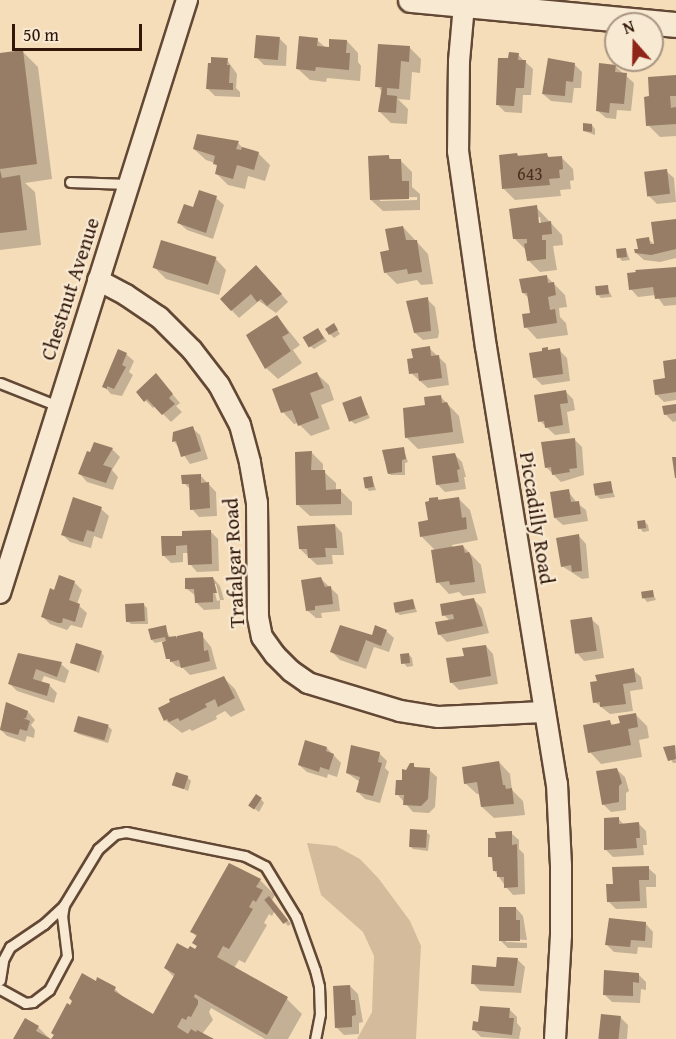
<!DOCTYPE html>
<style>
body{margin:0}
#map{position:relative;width:676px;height:1039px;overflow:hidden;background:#f5ddb9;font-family:"Gentium Book Plus",serif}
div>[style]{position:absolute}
.green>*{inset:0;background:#d4bb9b}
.shadow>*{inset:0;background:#0003}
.building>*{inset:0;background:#977d65;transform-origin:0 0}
.roads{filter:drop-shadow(2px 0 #624835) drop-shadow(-2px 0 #624835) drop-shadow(0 2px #624835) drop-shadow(0 -2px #624835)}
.service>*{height:9px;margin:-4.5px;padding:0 4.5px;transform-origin:4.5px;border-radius:4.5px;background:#f8e9d2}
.minor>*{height:20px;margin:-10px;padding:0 10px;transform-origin:10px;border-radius:10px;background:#f8e9d2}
.tertiary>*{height:24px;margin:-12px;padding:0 12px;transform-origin:12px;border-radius:12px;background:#f8e9d2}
span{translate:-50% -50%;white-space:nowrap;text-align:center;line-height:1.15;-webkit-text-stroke:4.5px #f8e9d2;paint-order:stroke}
.number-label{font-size:18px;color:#4a3020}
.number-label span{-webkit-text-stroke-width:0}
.street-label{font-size:21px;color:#311609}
.north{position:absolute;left:604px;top:12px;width:60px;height:60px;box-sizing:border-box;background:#f8e9d2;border:2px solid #a89582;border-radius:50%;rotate:340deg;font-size:16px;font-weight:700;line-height:24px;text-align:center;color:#311609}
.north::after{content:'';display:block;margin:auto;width:21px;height:27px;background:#8f2418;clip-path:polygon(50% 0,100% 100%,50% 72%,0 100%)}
.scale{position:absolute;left:12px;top:24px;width:130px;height:27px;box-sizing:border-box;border:3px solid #311609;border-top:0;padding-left:8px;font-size:18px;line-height:21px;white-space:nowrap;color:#311609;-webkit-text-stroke:4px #f8e9d2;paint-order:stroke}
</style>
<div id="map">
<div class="green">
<i style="clip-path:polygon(307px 843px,336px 846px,360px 859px,379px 879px,410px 921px,421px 946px,416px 1039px,357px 1039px,372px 1012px,374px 956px,363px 932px,321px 895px)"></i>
</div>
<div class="shadow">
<i style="clip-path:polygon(280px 39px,287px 46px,286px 66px,264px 65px,256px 57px)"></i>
<i style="clip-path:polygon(317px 40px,326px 48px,347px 41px,358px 53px,358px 62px,361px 66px,360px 81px,327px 78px,326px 82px,310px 80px,298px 69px)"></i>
<i style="clip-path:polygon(410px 48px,421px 59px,420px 73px,412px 72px,410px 100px,398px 99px,408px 109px,407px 124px,391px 123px,379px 111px,383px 92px,377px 86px)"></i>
<i style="clip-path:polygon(23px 52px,38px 67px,52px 179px,25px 183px,35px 192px,41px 245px,0 250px,0 55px)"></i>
<i style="clip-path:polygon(518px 55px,533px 69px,531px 95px,523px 95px,522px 113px,505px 112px,497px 104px,510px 60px)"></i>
<i style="clip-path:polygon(227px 60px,237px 74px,236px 88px,240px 92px,240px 97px,215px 96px,207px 88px)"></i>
<i style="clip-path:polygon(575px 65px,582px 72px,581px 88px,574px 88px,572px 103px,551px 101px,543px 94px)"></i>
<i style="clip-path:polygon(615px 66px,634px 83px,631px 111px,617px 110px,616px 119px,606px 118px,598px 111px)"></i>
<i style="clip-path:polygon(676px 77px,676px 136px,660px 137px,648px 125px)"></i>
<i style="clip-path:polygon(592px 125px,595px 129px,595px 135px,584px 131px)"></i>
<i style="clip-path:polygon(238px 143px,245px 150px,258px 153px,270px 165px,265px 181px,248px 176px,245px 189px,228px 185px,216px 173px,218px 167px,215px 163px,206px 160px,194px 149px)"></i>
<i style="clip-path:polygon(547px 155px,550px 158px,561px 157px,573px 169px,574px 180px,570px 181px,571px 189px,560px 190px,561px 196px,515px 200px,504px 189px,501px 156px)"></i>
<i style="clip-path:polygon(evenodd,388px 156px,393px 161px,400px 160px,412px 172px,412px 187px,420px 194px,420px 210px,383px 211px,371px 200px,388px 156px,417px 197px,417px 200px,380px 201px,380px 198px,417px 197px)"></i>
<i style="clip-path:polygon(666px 171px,674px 178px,676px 202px,657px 204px,649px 196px)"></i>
<i style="clip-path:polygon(216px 198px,224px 205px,213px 239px,187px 230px,179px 223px,194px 209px)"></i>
<i style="clip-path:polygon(evenodd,536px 207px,562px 235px,563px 245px,553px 246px,557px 270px,540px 272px,528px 260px,526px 250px,514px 238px,536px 207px,537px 217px,540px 217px,542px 230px,539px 231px,537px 217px)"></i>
<i style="clip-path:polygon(676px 221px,676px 258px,660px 262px,644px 260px,636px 253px,648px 239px,656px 246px)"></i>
<i style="clip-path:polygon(403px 227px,428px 254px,433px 284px,421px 285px,417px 280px,397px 284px,385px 272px,390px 252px)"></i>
<i style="clip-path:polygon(626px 250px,630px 260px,622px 261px,619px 257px)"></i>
<i style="clip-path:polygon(215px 258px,226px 270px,219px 295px,166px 279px,154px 267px)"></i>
<i style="clip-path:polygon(676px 270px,676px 305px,664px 306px,656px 295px,638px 297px,631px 289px)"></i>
<i style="clip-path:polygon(264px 274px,288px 302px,276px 313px,259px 301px,239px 318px,222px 300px)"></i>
<i style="clip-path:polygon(546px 276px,565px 295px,567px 307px,559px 308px,560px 317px,566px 323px,568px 335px,537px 339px,526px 327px,532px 314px,530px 299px,523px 293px)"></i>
<i style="clip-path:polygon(607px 287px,612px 297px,601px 298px,598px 295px)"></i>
<i style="clip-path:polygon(427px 299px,435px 307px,439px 332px,438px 338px,423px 340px,415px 333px)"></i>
<i style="clip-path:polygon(277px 316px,300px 345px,293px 350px,302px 363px,278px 379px,266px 368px)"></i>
<i style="clip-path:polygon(334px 325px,340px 334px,334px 338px,330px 334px)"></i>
<i style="clip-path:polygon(318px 330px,327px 341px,314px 349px,310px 346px)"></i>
<i style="clip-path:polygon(429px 348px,446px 364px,449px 385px,428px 388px,411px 373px)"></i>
<i style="clip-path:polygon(544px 350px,559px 350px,567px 358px,570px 381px,542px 385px,534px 377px)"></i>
<i style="clip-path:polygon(126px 354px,134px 361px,129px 372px,133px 375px,122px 396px,111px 394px,104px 386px)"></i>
<i style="clip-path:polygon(676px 361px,676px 400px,664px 402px,656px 394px)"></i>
<i style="clip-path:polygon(317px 374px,329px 385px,334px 400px,321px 405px,330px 429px,311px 436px,298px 423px,294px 424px,283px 412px)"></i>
<i style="clip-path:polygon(163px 383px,180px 403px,176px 406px,182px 412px,171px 422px,155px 406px,153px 408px,145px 400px)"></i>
<i style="clip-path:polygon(566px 392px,573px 399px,575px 410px,567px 412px,570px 433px,555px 435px,540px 421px)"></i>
<i style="clip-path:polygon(440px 396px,459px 416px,464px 443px,418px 449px,406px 437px,427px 406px)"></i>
<i style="clip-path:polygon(360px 398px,370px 418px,355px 424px,351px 421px)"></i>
<i style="clip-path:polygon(676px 406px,676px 421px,673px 422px,665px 414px)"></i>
<i style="clip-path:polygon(192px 428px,200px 435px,208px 459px,190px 464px,174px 441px)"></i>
<i style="clip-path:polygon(574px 439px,582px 447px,584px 475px,561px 482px,546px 467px)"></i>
<i style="clip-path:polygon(403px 448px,408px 462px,405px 463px,405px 475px,391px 475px,387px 472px,384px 451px)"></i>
<i style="clip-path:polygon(112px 449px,120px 457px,112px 470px,118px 477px,113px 490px,87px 482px,80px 474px,91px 454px)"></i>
<i style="clip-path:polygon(312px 453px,323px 464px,323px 471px,336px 483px,336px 491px,340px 490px,352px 502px,352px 515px,310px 516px,298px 505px)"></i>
<i style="clip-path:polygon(454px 454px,462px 462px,466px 477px,464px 477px,466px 489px,445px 492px,437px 484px)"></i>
<i style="clip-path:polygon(200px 475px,216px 492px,217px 516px,199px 517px,192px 509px,191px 490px,184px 483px)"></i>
<i style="clip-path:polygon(372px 478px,376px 490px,369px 491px,366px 487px)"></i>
<i style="clip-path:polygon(610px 483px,615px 497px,600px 499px,597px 496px)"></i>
<i style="clip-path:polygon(568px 491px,577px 503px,586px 510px,588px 521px,563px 525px,555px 518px)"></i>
<i style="clip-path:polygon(437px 498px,441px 501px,459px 499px,470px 510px,478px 540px,452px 545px,453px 548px,463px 546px,481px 565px,486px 593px,463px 596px,459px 592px,449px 594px,438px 582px,435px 550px,422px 537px,420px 523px,430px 522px)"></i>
<i style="clip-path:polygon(101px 509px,109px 516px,102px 539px,94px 536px,91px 548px,70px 542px,62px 534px)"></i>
<i style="clip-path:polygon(644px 521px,648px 525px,649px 531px,643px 532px,640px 528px)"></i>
<i style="clip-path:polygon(335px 525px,342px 533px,344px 555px,332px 555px,333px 564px,317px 565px,300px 549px)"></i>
<i style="clip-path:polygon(210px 531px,218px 539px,219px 571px,197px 572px,190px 564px,189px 553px,183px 553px,183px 562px,171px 563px,163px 555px,184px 538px)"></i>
<i style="clip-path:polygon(579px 536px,586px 544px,589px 578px,582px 579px,562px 566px)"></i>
<i style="clip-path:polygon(evenodd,213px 578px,220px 586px,224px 600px,220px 600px,220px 609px,204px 610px,196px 602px,196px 596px,187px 589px,213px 578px,213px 584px,216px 584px,220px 600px,217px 601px,213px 584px)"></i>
<i style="clip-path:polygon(321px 579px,338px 595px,340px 611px,321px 613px,322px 618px,316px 618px,308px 611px)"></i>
<i style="clip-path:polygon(74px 582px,82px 590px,77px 604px,87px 613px,82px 628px,71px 625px,67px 630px,50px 624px,43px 617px,55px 592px)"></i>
<i style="clip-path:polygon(652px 592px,656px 600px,647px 602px,644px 598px)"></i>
<i style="clip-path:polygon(413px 600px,417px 612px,400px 615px,396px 612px)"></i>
<i style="clip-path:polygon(474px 600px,482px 608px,489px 633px,447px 642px,439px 634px,450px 621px,444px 615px)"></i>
<i style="clip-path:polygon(144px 605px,147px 608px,148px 624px,131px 624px,127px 621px)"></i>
<i style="clip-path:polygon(591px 619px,599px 626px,604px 658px,584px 661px,577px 653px)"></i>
<i style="clip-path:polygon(165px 627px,170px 638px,199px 632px,211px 647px,217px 669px,190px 675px,183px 668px,176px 666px,168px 658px,164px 641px,155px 643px,152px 640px)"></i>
<i style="clip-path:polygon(386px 631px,394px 638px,389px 652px,374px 647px,366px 669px,340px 660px,332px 652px)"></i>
<i style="clip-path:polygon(486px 646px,493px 654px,498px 684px,459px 690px,451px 682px,465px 657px)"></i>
<i style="clip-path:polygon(101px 652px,104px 656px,99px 673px,72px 662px)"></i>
<i style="clip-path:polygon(19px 654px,61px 664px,69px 671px,65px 683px,44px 676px,41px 683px,50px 686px,57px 693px,54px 703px,17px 691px,10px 684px)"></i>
<i style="clip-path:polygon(408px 654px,412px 658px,413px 666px,407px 667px,404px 663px)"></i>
<i style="clip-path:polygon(633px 670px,641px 677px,643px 689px,630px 691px,633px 711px,610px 714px,595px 702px)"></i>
<i style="clip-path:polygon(223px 677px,235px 689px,245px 710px,231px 717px,225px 711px,216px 716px,217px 719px,192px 731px,190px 729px,182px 733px,165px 720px,159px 709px,197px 687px,199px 689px)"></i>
<i style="clip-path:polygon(7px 704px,28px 712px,35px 720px,31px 725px,35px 730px,34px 738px,27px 736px,25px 742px,7px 736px,0 729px)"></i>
<i style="clip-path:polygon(635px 714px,647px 726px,649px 738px,639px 740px,642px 757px,601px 764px,590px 752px,610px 722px,614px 726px,621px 725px)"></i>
<i style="clip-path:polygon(79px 718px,109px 727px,112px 730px,108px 743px,78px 734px,75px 731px)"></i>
<i style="clip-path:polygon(675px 747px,676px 763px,673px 763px,665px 748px)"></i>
<i style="clip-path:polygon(327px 748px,341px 763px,337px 777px,328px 774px,327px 778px,307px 772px,299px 765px)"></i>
<i style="clip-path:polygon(379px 753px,387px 761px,385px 768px,389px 772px,380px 803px,365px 799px,358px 792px,360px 782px,347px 773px)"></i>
<i style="clip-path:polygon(499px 762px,510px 774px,512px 790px,523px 801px,525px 815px,494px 818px,482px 807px,481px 794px,477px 794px,465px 783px)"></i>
<i style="clip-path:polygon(413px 765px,417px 769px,429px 770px,437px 777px,435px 807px,429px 813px,413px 812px,397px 794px)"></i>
<i style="clip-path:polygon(617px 770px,625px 777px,629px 791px,626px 793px,626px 810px,611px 812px,603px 804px)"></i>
<i style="clip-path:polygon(187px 777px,191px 781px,188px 791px,174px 784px)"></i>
<i style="clip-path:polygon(261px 799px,264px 803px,259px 812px,251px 806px)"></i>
<i style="clip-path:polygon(618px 818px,624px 825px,638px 823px,646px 831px,647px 845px,643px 845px,644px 855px,613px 857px,605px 849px)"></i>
<i style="clip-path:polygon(426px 832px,430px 835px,428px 851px,413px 849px,410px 846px)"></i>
<i style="clip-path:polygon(511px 833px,519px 840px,519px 849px,524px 854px,525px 894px,513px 895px,506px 887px,494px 870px,494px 860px,490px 856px)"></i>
<i style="clip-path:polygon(237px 867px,260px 880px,275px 895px,272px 900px,291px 924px,288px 926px,275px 910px,272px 916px,269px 914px,264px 923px,267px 925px,245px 963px,239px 960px,234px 968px,287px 999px,302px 1014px,288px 1039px,265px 1039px,211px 1008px,209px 1012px,213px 1020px,202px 1034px,211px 1039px,53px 1039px,70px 1008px,96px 983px,115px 989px,126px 1000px,153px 1016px,175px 978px,165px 968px,189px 951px,196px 952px,198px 947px,194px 943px,197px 937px,192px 932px)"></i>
<i style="clip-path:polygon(648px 868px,656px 875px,656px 887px,646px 887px,647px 908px,616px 909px,608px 901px,614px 886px)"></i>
<i style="clip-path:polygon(516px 908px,523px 916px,527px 940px,506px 939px,506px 942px,527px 943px,527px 948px,508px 948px,500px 940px)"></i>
<i style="clip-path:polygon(646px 924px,653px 932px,652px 948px,638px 947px,637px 954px,614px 952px,607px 945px)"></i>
<i style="clip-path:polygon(518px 960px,525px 967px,521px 993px,480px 991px,473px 983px)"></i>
<i style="clip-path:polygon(638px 974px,646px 982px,646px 990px,641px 989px,640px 1003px,612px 1002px,604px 994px)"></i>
<i style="clip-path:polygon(350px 986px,358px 994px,363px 1022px,359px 1023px,359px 1034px,344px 1035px,336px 1027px)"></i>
<i style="clip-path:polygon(510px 1010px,517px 1017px,517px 1023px,521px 1028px,519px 1039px,481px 1037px,473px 1029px,479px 1024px)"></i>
<i style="clip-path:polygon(620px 1017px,628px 1025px,627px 1039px,601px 1039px)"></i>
<i style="clip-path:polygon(38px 1027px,50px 1039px,15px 1039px)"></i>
</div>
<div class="building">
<i style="left:256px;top:35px;width:24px;height:23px;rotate:5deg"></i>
<i style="clip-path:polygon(299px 36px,318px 38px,317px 46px,329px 47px,329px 39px,347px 40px,346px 53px,350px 53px,349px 70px,316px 67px,315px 71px,296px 69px)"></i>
<i style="clip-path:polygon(378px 44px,410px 46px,409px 62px,401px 61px,399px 89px,387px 88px,387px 95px,397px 96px,396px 113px,378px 112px,382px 87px,375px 87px)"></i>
<i style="clip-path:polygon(23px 50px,37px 164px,0 169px,0 53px)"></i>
<i style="clip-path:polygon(509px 52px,519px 53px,518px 60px,526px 60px,524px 88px,516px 88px,514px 106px,496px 105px,498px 58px,508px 58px)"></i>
<i style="clip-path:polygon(211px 57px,228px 58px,227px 65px,230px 65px,229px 83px,233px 83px,233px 90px,206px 89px,208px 63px,211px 63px)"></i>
<i style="clip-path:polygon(548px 58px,575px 63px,573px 82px,566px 81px,565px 96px,542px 94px)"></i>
<i style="clip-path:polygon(599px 63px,616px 65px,615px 72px,627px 73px,624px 104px,610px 103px,609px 113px,596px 111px)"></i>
<i style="clip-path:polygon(676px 75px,676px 96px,670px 96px,671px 108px,676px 107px,676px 124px,646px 126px,644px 97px,649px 96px,648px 77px)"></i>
<i style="clip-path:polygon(583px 123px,592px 124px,592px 132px,583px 131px)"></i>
<i style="clip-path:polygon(197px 134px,239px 141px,236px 149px,241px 150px,242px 147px,259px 152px,254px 170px,237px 165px,233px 179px,215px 174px,217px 165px,213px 164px,215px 156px,193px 149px)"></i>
<i style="clip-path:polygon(517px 153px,518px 156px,547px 153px,548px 157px,562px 156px,563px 169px,559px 170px,560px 178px,549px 179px,550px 185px,502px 189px,499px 155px)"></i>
<i style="clip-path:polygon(389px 155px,389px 159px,401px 159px,402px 181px,409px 181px,409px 199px,370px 200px,368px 156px)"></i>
<i style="left:667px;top:169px;width:25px;height:23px;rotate:83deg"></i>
<i style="clip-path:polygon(0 170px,2px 178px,20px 175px,27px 230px,0 233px)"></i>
<i style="clip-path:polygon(199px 190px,217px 196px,206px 233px,177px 223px,184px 204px,193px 207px)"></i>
<i style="clip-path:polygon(537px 205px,539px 223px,551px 221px,552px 234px,542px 235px,542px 240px,546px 240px,546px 259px,527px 261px,524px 244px,527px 243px,527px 239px,513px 239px,509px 209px)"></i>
<i style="clip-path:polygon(676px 219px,676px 249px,651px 255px,635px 253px,634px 249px,638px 249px,636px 239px,649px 237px,650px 244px,654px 244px,651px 222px)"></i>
<i style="clip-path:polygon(403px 226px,406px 240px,417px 240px,422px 272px,408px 274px,407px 269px,384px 273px,380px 252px,389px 250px,385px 229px)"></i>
<i style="left:161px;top:240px;width:58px;height:29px;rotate:17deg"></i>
<i style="left:626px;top:248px;width:9px;height:10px;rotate:84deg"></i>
<i style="clip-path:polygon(256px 265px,282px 294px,267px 306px,261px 299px,257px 302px,251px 294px,231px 311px,220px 299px)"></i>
<i style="clip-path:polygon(676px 267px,676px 297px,655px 299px,653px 287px,629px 290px,627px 273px,636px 272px,635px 270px)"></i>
<i style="clip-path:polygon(547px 275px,548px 283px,554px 282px,556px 295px,548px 297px,550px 310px,555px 309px,557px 323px,524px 328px,522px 314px,530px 313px,527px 293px,522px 293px,519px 279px)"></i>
<i style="left:608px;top:285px;width:9px;height:13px;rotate:84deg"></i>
<i style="clip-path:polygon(428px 297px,431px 331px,414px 333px,406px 301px)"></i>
<i style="clip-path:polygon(277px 315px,289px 333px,282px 337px,291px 351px,265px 369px,246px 335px)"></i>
<i style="clip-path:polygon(334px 323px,338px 330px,329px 335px,325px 329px)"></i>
<i style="left:318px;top:328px;width:12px;height:18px;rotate:59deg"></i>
<i style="clip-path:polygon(430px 346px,431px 356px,439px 355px,442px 378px,419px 381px,418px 373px,409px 374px,407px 359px,413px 358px,411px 349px)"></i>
<i style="clip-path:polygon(548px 347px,548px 350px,560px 348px,563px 374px,533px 378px,529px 353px,542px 351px,542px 348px)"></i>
<i style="clip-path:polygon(118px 349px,127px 353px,122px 365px,126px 367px,114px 389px,107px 386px,107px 389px,102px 387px)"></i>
<i style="clip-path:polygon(676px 359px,676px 392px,655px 395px,653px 380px,665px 378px,663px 361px)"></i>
<i style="clip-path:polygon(317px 372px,324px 388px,310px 393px,319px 418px,298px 426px,292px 410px,281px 413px,272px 389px)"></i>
<i style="clip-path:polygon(156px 373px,173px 394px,169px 398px,175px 404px,162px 415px,147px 399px,144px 402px,136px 392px)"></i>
<i style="clip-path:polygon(566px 390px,568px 403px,560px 404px,563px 425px,545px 428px,544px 421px,538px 422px,534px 395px)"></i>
<i style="clip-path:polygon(441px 395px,442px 403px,447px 402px,450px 409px,453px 432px,405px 438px,403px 408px,425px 405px,424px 397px)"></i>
<i style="left:361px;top:396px;width:20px;height:20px;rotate:70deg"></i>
<i style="clip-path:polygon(676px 404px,676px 413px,664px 415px,662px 406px)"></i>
<i style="clip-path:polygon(193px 426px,201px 451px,181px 457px,176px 441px,172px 442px,173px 432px)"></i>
<i style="clip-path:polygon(575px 438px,577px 468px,569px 469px,570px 472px,552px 475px,551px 467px,545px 468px,541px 442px)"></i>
<i style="clip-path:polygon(94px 442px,113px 448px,103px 465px,112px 468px,106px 483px,78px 474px,87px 451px,90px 452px)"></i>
<i style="clip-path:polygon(404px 447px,406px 459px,402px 460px,402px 472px,388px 474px,382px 450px)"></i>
<i style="clip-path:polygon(312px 451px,311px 470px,325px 470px,326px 490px,341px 489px,341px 504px,296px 505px,295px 452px)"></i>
<i style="clip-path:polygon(455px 453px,460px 469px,457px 470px,459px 482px,436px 485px,432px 456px)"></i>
<i style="clip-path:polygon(672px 457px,676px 457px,676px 478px,675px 478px)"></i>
<i style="clip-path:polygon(201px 474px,201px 483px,209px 482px,210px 508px,190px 510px,189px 484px,182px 484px,181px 475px)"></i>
<i style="left:372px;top:476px;width:11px;height:9px;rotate:80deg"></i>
<i style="left:611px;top:481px;width:12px;height:18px;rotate:81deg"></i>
<i style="clip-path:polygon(569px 489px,571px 502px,579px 501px,581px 514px,554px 518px,550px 492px)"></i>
<i style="clip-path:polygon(73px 497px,102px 507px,94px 532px,87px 530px,83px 542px,61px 535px)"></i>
<i style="clip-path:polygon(438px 497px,438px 500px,459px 497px,462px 518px,466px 517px,467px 529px,420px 537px,418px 522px,428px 520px,425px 502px,429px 501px,429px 498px)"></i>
<i style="left:645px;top:520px;width:8px;height:8px;rotate:83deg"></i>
<i style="clip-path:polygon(335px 524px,337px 548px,325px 548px,326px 557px,308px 558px,307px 549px,299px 549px,297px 526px)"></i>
<i style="clip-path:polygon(211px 530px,212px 564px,188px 565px,187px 545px,176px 546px,176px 555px,162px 556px,161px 536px,182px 536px,182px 531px)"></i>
<i style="clip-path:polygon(579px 534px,582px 571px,572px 572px,571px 565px,561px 567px,556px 538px)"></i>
<i style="clip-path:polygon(463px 545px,465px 553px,469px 552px,472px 559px,475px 582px,450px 585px,449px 581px,436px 583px,431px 550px)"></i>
<i style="clip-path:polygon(59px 575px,75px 581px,69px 600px,80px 604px,75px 622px,63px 618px,62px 623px,58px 623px,41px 617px,50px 588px,54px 590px)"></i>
<i style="clip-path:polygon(213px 577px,217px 593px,213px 593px,213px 602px,195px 603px,194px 589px,185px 589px,185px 578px)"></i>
<i style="clip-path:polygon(321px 577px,325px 587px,331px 586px,333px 604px,315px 606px,315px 610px,306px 611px,301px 580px)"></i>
<i style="left:653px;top:590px;width:7px;height:12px;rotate:82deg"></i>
<i style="clip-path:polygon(474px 598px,483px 626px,438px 635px,435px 622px,454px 619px,453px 614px,442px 616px,440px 604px)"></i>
<i style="left:413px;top:599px;width:10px;height:20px;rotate:79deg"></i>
<i style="left:144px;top:603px;width:18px;height:19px;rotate:87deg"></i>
<i style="left:592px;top:617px;width:34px;height:22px;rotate:82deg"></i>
<i style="clip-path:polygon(166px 625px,168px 637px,176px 636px,177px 639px,177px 636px,200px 631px,203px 633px,204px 651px,208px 650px,210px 661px,181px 668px,179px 660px,170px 662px,170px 659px,166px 659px,162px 642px,166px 641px,165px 637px,151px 640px,148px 629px)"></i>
<i style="clip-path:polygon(340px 625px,372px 635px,375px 625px,387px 630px,381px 646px,366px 640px,358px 662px,330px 652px)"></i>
<i style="left:76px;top:643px;width:27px;height:21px;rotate:17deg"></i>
<i style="clip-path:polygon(486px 645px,491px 676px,450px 683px,446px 658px,464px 656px,462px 648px)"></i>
<i style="clip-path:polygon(18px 653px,62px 662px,57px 677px,36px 669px,33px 679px,50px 684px,47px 696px,8px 684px)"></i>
<i style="left:409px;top:653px;width:10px;height:9px;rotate:84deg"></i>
<i style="clip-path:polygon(634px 668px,636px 682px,623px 684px,626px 704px,600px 707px,600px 702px,593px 703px,590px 682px,597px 681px,595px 675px)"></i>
<i style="clip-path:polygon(224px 676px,235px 698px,218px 707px,215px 699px,205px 704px,207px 707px,180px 721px,178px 718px,169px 722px,167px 719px,164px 721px,158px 708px,170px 702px,169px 699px)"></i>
<i style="clip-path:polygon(6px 702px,28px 711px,26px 718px,23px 718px,30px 721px,27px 731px,20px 729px,18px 735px,0 730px)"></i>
<i style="clip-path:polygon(636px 713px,638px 727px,628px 729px,631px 745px,588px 753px,583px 725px,610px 720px,611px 725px,620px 723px,618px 716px)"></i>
<i style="left:78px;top:716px;width:32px;height:16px;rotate:16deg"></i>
<i style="clip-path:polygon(305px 740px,327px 747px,326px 751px,334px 754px,329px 770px,320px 767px,319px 772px,298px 765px)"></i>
<i style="clip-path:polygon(351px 745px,380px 752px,378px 762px,382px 763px,373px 796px,356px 792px,360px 777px,346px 773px)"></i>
<i style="clip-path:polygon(675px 745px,676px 759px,668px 761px,663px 747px)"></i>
<i style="clip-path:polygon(499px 761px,503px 785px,505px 785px,506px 789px,512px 788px,514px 804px,481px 807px,477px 782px,464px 784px,462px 767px)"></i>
<i style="clip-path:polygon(410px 763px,414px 763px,414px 767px,430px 768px,428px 799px,421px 806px,403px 805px,404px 795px,395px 795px,396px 780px,402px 780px,402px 769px,406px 770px)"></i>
<i style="clip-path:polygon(617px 768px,622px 783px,619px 786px,619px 802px,602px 805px,596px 771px)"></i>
<i style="left:176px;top:772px;width:13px;height:14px;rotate:18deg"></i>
<i style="left:256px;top:794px;width:7px;height:14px;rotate:34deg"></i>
<i style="clip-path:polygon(619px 817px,619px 824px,639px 822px,640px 838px,636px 838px,637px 848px,604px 850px,604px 818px)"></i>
<i style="left:410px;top:829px;width:17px;height:18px;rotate:3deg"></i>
<i style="clip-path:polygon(512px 831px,512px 845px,517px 844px,518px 887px,504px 888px,504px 877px,497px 877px,497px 871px,493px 871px,492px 857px,488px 857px,488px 838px,496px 838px,495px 832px)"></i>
<i style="clip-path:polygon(229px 863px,261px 879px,256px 887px,263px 890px,256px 902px,253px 900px,249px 907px,253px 909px,229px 949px,223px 946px,217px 957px,288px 997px,267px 1035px,195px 994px,194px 997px,198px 1000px,198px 1004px,191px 1017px,188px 1016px,186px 1020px,182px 1018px,177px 1027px,188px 1034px,191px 1029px,196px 1032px,197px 1030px,214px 1039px,51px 1039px,54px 1035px,51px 1033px,67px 1003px,70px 1005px,72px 1001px,69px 998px,82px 973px,96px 981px,97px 977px,116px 987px,114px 991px,153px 1014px,175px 974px,164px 968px,177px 943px,188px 949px,190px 946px,195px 949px,197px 946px,192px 943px,197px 935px,190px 932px)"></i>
<i style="clip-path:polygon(649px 866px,649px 880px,639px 880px,640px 901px,607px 902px,606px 884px,613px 884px,612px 867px)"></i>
<i style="left:269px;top:896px;width:31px;height:6px;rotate:52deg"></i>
<i style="clip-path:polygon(499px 907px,516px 907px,516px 920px,520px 920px,520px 941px,499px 941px)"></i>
<i style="clip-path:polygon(609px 918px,646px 922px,645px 941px,631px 940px,630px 947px,605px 945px)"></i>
<i style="clip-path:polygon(497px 957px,518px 958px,514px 986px,471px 984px,472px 965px,496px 967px)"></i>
<i style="clip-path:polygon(604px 970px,639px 973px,639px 983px,633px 982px,633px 996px,603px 995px)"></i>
<i style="clip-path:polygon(350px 985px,351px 1000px,355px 1000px,356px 1015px,352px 1016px,352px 1027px,335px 1028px,333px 986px)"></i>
<i style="clip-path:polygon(480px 1006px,510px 1008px,509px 1018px,514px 1018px,512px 1035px,472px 1030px,473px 1021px,478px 1022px)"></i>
<i style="left:601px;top:1014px;width:20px;height:25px;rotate:6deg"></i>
<i style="clip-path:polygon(25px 1018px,39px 1026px,36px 1031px,51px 1039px,13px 1039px)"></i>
</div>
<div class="roads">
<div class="service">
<i style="left:70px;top:182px;width:58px;rotate:2deg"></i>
<i style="left:0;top:383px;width:62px;rotate:21.6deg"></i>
<i style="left:0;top:980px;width:20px;rotate:-81deg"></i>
<i style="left:3px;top:960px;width:15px;rotate:-62deg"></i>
<i style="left:10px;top:947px;width:41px;rotate:-34.1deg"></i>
<i style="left:44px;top:924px;width:25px;rotate:-43deg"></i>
<i style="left:0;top:989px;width:29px;rotate:29deg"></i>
<i style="left:25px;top:1003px;width:8px;rotate:-7deg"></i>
<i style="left:33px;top:1002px;width:20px;rotate:-37deg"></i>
<i style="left:49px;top:990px;width:38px;rotate:-62deg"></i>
<i style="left:67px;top:956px;width:39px;rotate:-97deg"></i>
<i style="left:62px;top:917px;width:12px;rotate:-81deg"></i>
<i style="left:64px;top:905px;width:66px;rotate:-58.7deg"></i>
<i style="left:98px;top:849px;width:23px;rotate:-41deg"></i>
<i style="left:115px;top:834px;width:11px;rotate:-10deg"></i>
<i style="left:126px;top:832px;width:121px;rotate:11.4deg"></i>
<i style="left:245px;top:856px;width:22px;rotate:27deg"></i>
<i style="left:265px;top:866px;width:60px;rotate:58.7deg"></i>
<i style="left:296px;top:917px;width:56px;rotate:70.3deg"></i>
<i style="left:315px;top:970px;width:16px;rotate:76deg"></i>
<i style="left:319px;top:986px;width:28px;rotate:88deg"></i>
<i style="left:320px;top:1014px;width:25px;rotate:101deg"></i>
</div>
<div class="minor">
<i style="left:464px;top:5px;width:56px;rotate:95.1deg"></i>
<i style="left:459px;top:61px;width:90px;rotate:90.6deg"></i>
<i style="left:458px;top:151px;width:198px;rotate:81.9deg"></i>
<i style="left:486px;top:347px;width:443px;rotate:80.8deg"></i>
<i style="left:557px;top:784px;width:81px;rotate:87.2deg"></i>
<i style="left:561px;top:865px;width:70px;rotate:90deg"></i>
<i style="left:561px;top:935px;width:104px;rotate:93.3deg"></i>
<i style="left:98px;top:280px;width:32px;rotate:28deg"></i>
<i style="left:126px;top:295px;width:40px;rotate:34deg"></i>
<i style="left:159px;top:317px;width:47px;rotate:45deg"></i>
<i style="left:192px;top:350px;width:44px;rotate:52.4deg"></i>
<i style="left:219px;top:385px;width:45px;rotate:62.3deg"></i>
<i style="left:240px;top:425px;width:39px;rotate:75deg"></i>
<i style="left:250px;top:463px;width:41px;rotate:80.1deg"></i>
<i style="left:257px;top:503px;width:114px;rotate:89.5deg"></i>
<i style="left:258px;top:617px;width:20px;rotate:79deg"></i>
<i style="left:262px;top:637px;width:22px;rotate:54deg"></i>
<i style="left:275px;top:655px;width:23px;rotate:45deg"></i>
<i style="left:291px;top:671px;width:21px;rotate:35deg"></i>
<i style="left:308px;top:683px;width:96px;rotate:16.9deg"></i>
<i style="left:400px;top:711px;width:39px;rotate:9deg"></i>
<i style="left:439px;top:717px;width:104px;rotate:-2.8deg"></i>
<i style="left:0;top:593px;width:622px;rotate:-72.5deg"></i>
</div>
<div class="tertiary">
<i style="left:411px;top:0;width:266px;rotate:5.4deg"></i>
</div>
</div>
<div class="number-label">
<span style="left:530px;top:174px">643</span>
</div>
<div class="street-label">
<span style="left:70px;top:289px;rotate:-72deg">Chestnut Avenue</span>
<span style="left:537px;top:518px;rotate:81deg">Piccadilly Road</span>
<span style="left:234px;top:563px;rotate:-93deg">Trafalgar Road</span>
</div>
<div class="north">N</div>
<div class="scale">50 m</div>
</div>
